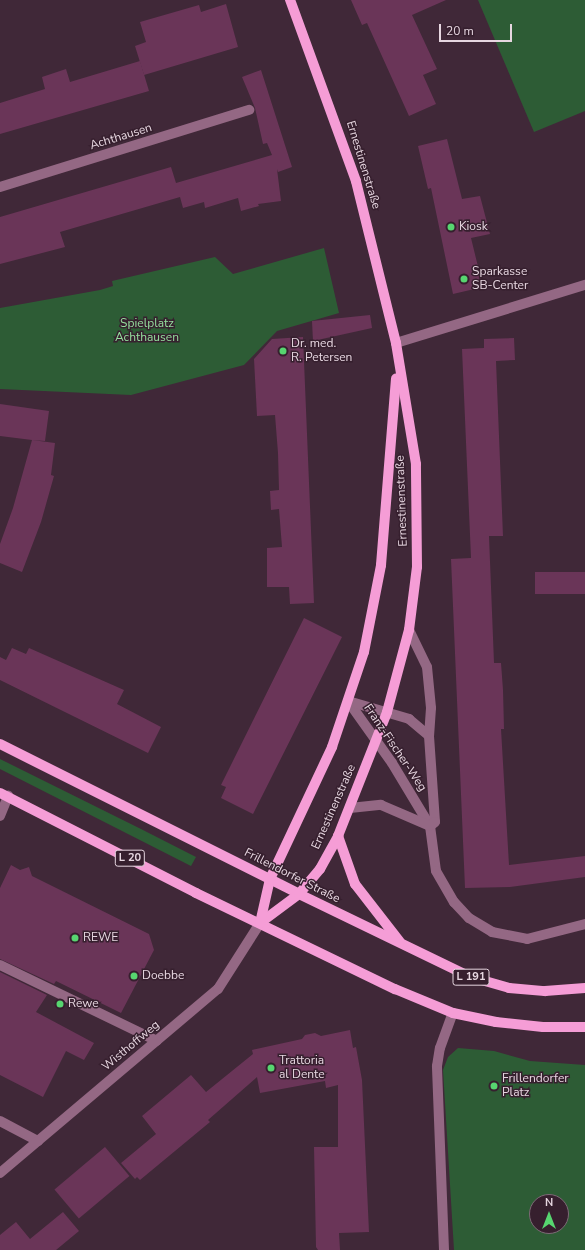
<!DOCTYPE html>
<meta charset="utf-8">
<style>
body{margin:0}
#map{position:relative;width:585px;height:1250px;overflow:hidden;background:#402838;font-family:"Nunito Sans",sans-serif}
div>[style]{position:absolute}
.green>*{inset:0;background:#2d5c35}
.building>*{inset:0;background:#6a3558;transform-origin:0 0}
.minor>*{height:10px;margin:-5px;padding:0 5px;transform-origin:5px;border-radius:5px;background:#946884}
.major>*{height:10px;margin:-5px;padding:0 5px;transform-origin:5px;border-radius:5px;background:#f59dd6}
.dots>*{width:11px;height:11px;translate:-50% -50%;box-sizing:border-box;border:2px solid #361f2e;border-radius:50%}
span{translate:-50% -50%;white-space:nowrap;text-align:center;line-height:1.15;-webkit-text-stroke:3px #361f2e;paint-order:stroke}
.shield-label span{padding:1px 3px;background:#361f2e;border:1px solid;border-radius:3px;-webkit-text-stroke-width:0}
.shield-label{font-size:11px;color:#e7d7e1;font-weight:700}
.street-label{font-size:12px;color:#e7d7e1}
.poi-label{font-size:12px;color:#e7d7e1}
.left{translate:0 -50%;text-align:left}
.park-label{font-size:12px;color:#94df9d}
.north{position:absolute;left:529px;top:1194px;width:40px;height:40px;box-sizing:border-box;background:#361f2e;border:1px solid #7d6976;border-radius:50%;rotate:0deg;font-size:11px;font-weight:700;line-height:16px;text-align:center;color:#e7d7e1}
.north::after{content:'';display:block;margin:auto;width:14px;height:18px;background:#57d570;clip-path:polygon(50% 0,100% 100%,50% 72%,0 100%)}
.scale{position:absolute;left:439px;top:24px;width:73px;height:18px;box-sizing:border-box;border:2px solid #e7d7e1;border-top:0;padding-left:5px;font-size:12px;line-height:14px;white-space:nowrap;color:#e7d7e1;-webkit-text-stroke:3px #361f2e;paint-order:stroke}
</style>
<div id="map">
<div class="green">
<i style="clip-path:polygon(478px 0,585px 0,585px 111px,534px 132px)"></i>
<i style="clip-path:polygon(324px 248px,339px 313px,277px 331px,244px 365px,131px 395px,0 389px,0 308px,100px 290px,113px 286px,112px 281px,215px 257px,233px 274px)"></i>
<i style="clip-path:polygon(0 759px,141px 829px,196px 857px,191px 866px,0 769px)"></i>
<i style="clip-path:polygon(evenodd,458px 1048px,494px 1051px,530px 1061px,585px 1065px,585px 1250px,454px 1250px,443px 1070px,448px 1057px,458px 1048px,537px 1202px,561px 1202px,561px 1226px,537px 1226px,537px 1202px)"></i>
</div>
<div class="building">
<i style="clip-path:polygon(351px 0,446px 0,412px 15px,437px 69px,423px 75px,436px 104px,409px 116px,367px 23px,362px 25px)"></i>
<i style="clip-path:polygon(226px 4px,238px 47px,144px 75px,135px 46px,146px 42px,140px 22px,199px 5px,201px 12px)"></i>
<i style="clip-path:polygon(140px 61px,149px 91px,0 134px,0 103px,45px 89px,42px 77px,66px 69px,70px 82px)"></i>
<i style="clip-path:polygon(261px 70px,292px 167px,278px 172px,277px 169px,281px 201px,258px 204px,259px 206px,241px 211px,238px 198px,205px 208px,204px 202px,183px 208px,180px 197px,60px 232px,65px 247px,0 264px,0 217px,171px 167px,176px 183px,272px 155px,267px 143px,263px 144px,255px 108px,242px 77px)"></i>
<i style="clip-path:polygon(447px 139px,462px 199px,480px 196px,490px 234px,471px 238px,483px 287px,453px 294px,431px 188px,428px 189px,418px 146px)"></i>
<i style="clip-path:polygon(370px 315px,372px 328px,313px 341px,312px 321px)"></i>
<i style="clip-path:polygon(303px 337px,314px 603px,290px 604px,289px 587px,267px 587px,267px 548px,282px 547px,279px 509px,271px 510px,270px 491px,279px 490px,278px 453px,275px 415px,257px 416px,254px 359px,272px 339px)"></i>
<i style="clip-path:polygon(514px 338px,515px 360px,496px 361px,503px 536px,489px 536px,494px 663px,501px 663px,503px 690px,504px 729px,501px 729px,509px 865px,585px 856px,585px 877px,510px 887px,465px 888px,451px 559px,471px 558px,462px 349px,484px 348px,484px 339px)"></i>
<i style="clip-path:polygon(0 404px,49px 411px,45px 441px,32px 440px,55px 443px,51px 475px,54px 476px,41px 522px,22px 572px,0 563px,0 544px,13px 508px,32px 440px,0 436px)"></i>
<i style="left:585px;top:572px;width:22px;height:50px;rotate:90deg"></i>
<i style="clip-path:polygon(304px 618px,342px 637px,253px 814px,221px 798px,226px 787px,221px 785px)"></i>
<i style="clip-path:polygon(12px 648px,26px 654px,29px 648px,124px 690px,117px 704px,161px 727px,148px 753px,0 680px,0 657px,6px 660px)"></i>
<i style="clip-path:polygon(11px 865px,20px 870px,29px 867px,32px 876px,149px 934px,154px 950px,121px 1013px,56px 981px,54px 984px,0 959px,0 888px)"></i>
<i style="clip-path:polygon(0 972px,47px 995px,36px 1012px,94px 1043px,84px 1060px,66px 1051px,43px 1097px,0 1075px)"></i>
<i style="clip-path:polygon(350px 1030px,353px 1048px,356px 1047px,362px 1080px,369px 1232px,339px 1233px,340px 1250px,318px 1250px,316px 1247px,314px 1147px,338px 1147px,338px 1085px,326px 1088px,325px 1081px,260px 1093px,257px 1077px,208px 1120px,210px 1122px,140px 1180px,137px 1177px,135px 1179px,121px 1163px,156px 1134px,142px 1116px,191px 1075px,206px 1092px,253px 1054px,252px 1050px,302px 1039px,305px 1035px,315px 1033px,321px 1036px)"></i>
<i style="left:105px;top:1147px;width:38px;height:66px;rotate:50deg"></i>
<i style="clip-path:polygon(63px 1212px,79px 1231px,56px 1250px,0 1250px,0 1235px,16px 1222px,30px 1239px)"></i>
</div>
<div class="minor">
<i style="left:0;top:187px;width:261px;rotate:-17.2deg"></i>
<i style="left:396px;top:343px;width:198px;rotate:-17.1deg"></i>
<i style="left:409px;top:630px;width:41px;rotate:64.1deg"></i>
<i style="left:427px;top:667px;width:41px;rotate:84.4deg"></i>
<i style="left:431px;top:708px;width:28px;rotate:94deg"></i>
<i style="left:348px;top:701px;width:76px;rotate:54.6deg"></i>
<i style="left:392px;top:763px;width:74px;rotate:58.9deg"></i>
<i style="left:430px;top:826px;width:45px;rotate:82.4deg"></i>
<i style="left:436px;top:871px;width:36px;rotate:60deg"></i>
<i style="left:454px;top:902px;width:22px;rotate:47deg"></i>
<i style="left:469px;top:918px;width:27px;rotate:31deg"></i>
<i style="left:492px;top:932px;width:36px;rotate:11deg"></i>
<i style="left:527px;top:939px;width:60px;rotate:-14.5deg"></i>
<i style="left:348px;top:701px;width:64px;rotate:16.4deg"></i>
<i style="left:409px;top:719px;width:26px;rotate:40deg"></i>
<i style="left:429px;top:736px;width:86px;rotate:86deg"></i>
<i style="left:435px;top:822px;width:6px;rotate:141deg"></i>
<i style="left:350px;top:808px;width:31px;rotate:-6deg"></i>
<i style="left:381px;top:805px;width:53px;rotate:23.2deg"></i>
<i style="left:0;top:816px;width:22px;rotate:-68deg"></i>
<i style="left:0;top:965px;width:174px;rotate:25.8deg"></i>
<i style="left:0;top:1121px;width:43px;rotate:27.8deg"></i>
<i style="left:0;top:1173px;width:285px;rotate:-40.2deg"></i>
<i style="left:218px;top:989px;width:78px;rotate:-57.5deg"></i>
<i style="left:444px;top:1250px;width:184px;rotate:-92.2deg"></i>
<i style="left:437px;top:1066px;width:18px;rotate:-81deg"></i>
<i style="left:440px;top:1048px;width:37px;rotate:-70deg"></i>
</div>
<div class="major">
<i style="left:0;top:744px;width:335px;rotate:26.6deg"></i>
<i style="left:299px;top:894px;width:191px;rotate:25.8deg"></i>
<i style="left:471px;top:977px;width:40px;rotate:16deg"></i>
<i style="left:509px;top:988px;width:36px;rotate:5deg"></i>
<i style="left:545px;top:991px;width:40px;rotate:-4.3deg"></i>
<i style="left:0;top:793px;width:220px;rotate:27deg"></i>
<i style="left:196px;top:893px;width:221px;rotate:25.8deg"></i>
<i style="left:395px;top:989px;width:63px;rotate:22.5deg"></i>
<i style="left:453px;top:1013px;width:44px;rotate:11.8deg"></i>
<i style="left:496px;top:1022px;width:47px;rotate:6.1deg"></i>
<i style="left:543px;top:1027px;width:42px"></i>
<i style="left:338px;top:836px;width:51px;rotate:70.5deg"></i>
<i style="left:355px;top:884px;width:73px;rotate:52.2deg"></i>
<i style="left:260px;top:923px;width:49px;rotate:-36.6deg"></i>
<i style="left:299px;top:894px;width:33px;rotate:-50deg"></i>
<i style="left:320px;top:869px;width:38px;rotate:-61deg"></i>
<i style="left:338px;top:836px;width:133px;rotate:-68.4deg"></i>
<i style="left:387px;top:712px;width:85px;rotate:-75deg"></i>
<i style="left:409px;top:630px;width:64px;rotate:-82.8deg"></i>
<i style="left:417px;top:567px;width:103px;rotate:-90.6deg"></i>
<i style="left:416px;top:464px;width:123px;rotate:-99.4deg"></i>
<i style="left:396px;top:343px;width:167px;rotate:-103.9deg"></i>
<i style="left:356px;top:181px;width:193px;rotate:-110deg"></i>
<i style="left:260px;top:923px;width:45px;rotate:-77.2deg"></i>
<i style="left:270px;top:879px;width:146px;rotate:-64.8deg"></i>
<i style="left:332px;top:747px;width:100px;rotate:-71.4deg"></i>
<i style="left:364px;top:652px;width:89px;rotate:-78.9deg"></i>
<i style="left:381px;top:565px;width:187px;rotate:-85.4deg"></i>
</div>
<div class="dots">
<i style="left:451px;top:227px;background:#57d570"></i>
<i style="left:464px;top:279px;background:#57d570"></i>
<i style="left:283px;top:351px;background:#57d570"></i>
<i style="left:75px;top:938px;background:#57d570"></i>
<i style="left:134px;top:976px;background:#57d570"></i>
<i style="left:60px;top:1004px;background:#57d570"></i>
<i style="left:271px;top:1068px;background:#57d570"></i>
<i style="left:494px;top:1086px;background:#57d570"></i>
</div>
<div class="shield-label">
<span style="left:130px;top:858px">L 20</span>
<span style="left:471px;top:977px">L 191</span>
</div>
<div class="street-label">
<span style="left:121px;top:137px;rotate:-17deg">Achthausen</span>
<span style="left:363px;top:165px;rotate:73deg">Ernestinenstraße</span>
<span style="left:402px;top:501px;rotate:-92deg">Ernestinenstraße</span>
<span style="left:395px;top:748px;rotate:56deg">Franz-Fischer-Weg</span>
<span style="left:334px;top:807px;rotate:-66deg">Ernestinenstraße</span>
<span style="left:292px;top:876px;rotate:27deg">Frillendorfer Straße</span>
<span style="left:131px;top:1046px;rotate:-40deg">Wisthoffweg</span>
</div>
<div class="poi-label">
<span class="left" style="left:459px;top:227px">Kiosk</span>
<span class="left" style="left:472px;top:279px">Sparkasse<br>SB-Center</span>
<span class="left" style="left:291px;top:351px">Dr. med.<br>R. Petersen</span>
<span class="left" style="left:83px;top:938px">REWE</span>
<span class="left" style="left:142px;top:976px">Doebbe</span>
<span class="left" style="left:68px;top:1004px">Rewe</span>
<span class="left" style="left:279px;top:1068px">Trattoria<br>al Dente</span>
<span class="left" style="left:502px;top:1086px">Frillendorfer<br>Platz</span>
</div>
<div class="park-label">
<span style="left:147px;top:331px">Spielplatz<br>Achthausen</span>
</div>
<div class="north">N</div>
<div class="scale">20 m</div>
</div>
